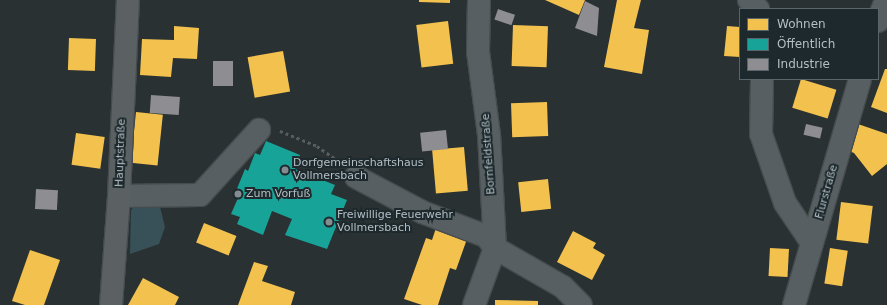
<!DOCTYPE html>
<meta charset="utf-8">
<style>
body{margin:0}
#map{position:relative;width:887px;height:305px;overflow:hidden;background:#293133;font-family:"DejaVu Sans",sans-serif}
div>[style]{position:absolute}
.water>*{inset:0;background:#385159}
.homes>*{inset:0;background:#f2c14e;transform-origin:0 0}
.public>*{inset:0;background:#17a398}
.industry>*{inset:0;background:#8d8d92;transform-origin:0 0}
.path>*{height:2.5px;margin-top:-1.25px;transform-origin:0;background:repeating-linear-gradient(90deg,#585e60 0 3px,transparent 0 6px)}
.roads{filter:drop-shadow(1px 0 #464c4e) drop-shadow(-1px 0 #464c4e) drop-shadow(0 1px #464c4e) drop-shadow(0 -1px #464c4e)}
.minor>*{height:22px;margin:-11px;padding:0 11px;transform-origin:11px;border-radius:11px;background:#585f62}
.major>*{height:22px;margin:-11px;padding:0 11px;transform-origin:11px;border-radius:11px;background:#5b6163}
.dots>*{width:11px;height:11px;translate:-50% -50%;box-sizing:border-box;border:2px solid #1d292d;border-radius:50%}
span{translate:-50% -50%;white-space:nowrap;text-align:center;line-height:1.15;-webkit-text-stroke:4px #1d292d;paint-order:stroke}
.street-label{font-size:11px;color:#b3bfc4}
.poi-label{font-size:11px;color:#b3bfc4}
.left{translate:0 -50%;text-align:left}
.legend{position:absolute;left:739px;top:8px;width:140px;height:72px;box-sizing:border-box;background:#1d292d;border:1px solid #596569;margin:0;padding:5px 7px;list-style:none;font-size:12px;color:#b3bfc4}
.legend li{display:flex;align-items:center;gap:8px;height:20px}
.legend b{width:20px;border:1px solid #596569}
</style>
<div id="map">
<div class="water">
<i style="clip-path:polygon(159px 203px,165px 227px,159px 244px,130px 254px,131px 210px,135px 205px)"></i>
</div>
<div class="homes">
<i style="clip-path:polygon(419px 0,450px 0,450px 3px,419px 2px)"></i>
<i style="clip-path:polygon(545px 0,585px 0,579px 15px)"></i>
<i style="clip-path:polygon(617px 0,641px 0,634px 28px,649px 30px,642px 74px,604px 67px)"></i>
<i style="left:448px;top:21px;width:43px;height:32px;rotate:83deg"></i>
<i style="left:513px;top:25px;width:35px;height:41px;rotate:2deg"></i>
<i style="clip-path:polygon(174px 26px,199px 28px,197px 59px,173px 58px,171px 77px,140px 75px,142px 39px,174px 40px)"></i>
<i style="clip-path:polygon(727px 26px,740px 27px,740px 57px,724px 56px)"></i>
<i style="left:69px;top:38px;width:27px;height:32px;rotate:2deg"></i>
<i style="left:283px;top:51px;width:41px;height:36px;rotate:80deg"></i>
<i style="clip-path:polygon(885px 69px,887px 69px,887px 113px,871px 107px)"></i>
<i style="left:801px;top:79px;width:37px;height:30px;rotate:17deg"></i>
<i style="left:547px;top:102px;width:34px;height:36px;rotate:88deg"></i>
<i style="left:136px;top:112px;width:27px;height:51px;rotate:6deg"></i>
<i style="clip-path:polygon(858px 124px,887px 134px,887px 164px,872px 176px,854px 153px,849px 151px)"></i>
<i style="left:76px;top:133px;width:29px;height:32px;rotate:8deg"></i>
<i style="left:464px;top:147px;width:44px;height:32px;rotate:85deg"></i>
<i style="left:548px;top:179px;width:30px;height:30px;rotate:84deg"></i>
<i style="left:841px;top:202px;width:32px;height:38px;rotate:7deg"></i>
<i style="left:204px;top:223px;width:35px;height:21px;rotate:22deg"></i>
<i style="clip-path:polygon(436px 228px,467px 239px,456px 270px,450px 268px,438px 305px,422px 305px,404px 299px,426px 238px,432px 240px)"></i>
<i style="clip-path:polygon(573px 231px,596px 243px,593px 248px,605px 255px,592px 280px,557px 262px)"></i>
<i style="left:770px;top:248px;width:19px;height:28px;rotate:3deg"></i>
<i style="left:830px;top:248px;width:18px;height:36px;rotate:9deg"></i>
<i style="clip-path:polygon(30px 250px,60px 260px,44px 305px,25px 305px,12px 301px)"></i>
<i style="clip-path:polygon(254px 262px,268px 266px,262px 281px,295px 292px,291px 305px,238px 305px)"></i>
<i style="clip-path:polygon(143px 278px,179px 297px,175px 305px,128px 305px)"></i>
<i style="clip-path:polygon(495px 300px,538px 301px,538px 305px,495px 305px)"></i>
</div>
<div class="public">
<i style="clip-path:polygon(266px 141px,300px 155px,295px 169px,335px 185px,331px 194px,347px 200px,327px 249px,285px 235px,292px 219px,272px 211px,263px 235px,237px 224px,240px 217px,231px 214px,238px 198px,234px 196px,245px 169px,248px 171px,255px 153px,260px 155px)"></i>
</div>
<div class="industry">
<i style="clip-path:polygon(585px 1px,599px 8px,597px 36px,575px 28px)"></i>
<i style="left:498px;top:9px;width:18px;height:11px;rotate:19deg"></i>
<i style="left:213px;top:61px;width:20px;height:25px"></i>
<i style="left:151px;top:95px;width:29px;height:18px;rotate:4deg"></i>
<i style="left:806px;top:124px;width:17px;height:11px;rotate:13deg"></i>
<i style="left:446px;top:130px;width:19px;height:26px;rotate:84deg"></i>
<i style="left:36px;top:189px;width:22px;height:20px;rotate:3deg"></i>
</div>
<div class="path">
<i style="left:280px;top:131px;width:40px;rotate:22deg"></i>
<i style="left:317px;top:146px;width:29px;rotate:35deg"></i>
</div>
<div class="roads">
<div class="minor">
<i style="left:749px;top:0;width:13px;rotate:45deg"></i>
<i style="left:878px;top:21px;width:22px;rotate:-69deg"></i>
<i style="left:762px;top:79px;width:55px;rotate:91deg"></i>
<i style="left:761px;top:134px;width:73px;rotate:70.8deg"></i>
<i style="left:785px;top:203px;width:48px;rotate:56deg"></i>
<i style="left:356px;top:177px;width:75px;rotate:27.9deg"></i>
<i style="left:422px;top:212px;width:68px;rotate:20.6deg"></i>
<i style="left:486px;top:236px;width:15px;rotate:53deg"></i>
<i style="left:495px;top:248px;width:78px;rotate:29.8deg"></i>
<i style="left:563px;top:287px;width:25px;rotate:45deg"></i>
<i style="left:119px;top:196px;width:81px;rotate:-0.7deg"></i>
<i style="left:200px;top:195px;width:88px;rotate:-47.8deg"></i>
<i style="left:474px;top:305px;width:61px;rotate:-69.8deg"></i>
<i style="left:495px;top:248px;width:113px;rotate:-93deg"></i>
<i style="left:489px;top:135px;width:84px;rotate:-97.5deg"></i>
<i style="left:478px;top:52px;width:52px;rotate:-88.9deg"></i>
<i style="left:794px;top:305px;width:235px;rotate:-73.7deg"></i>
</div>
<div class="major">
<i style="left:111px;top:305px;width:109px;rotate:-85.8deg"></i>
<i style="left:119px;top:196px;width:196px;rotate:-87.4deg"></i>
</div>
</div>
<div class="dots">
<i style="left:285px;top:170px;background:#838d91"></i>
<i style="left:238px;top:194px;background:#838d91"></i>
<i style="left:329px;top:222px;background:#838d91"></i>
</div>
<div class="street-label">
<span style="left:121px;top:153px;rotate:-88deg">Hauptstraße</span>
<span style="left:489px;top:154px;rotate:-94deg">Bornfeldstraße</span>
<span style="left:827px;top:192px;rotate:-74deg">Flurstraße</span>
</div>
<div class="poi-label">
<span class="left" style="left:293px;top:170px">Dorfgemeinschaftshaus<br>Vollmersbach</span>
<span class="left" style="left:246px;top:194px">Zum Vorfuß</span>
<span class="left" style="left:337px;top:222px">Freiwillige Feuerwehr<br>Vollmersbach</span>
</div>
<ul class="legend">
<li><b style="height:11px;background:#f2c14e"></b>Wohnen</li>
<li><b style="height:11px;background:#17a398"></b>Öffentlich</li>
<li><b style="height:11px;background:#8d8d92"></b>Industrie</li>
</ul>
</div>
